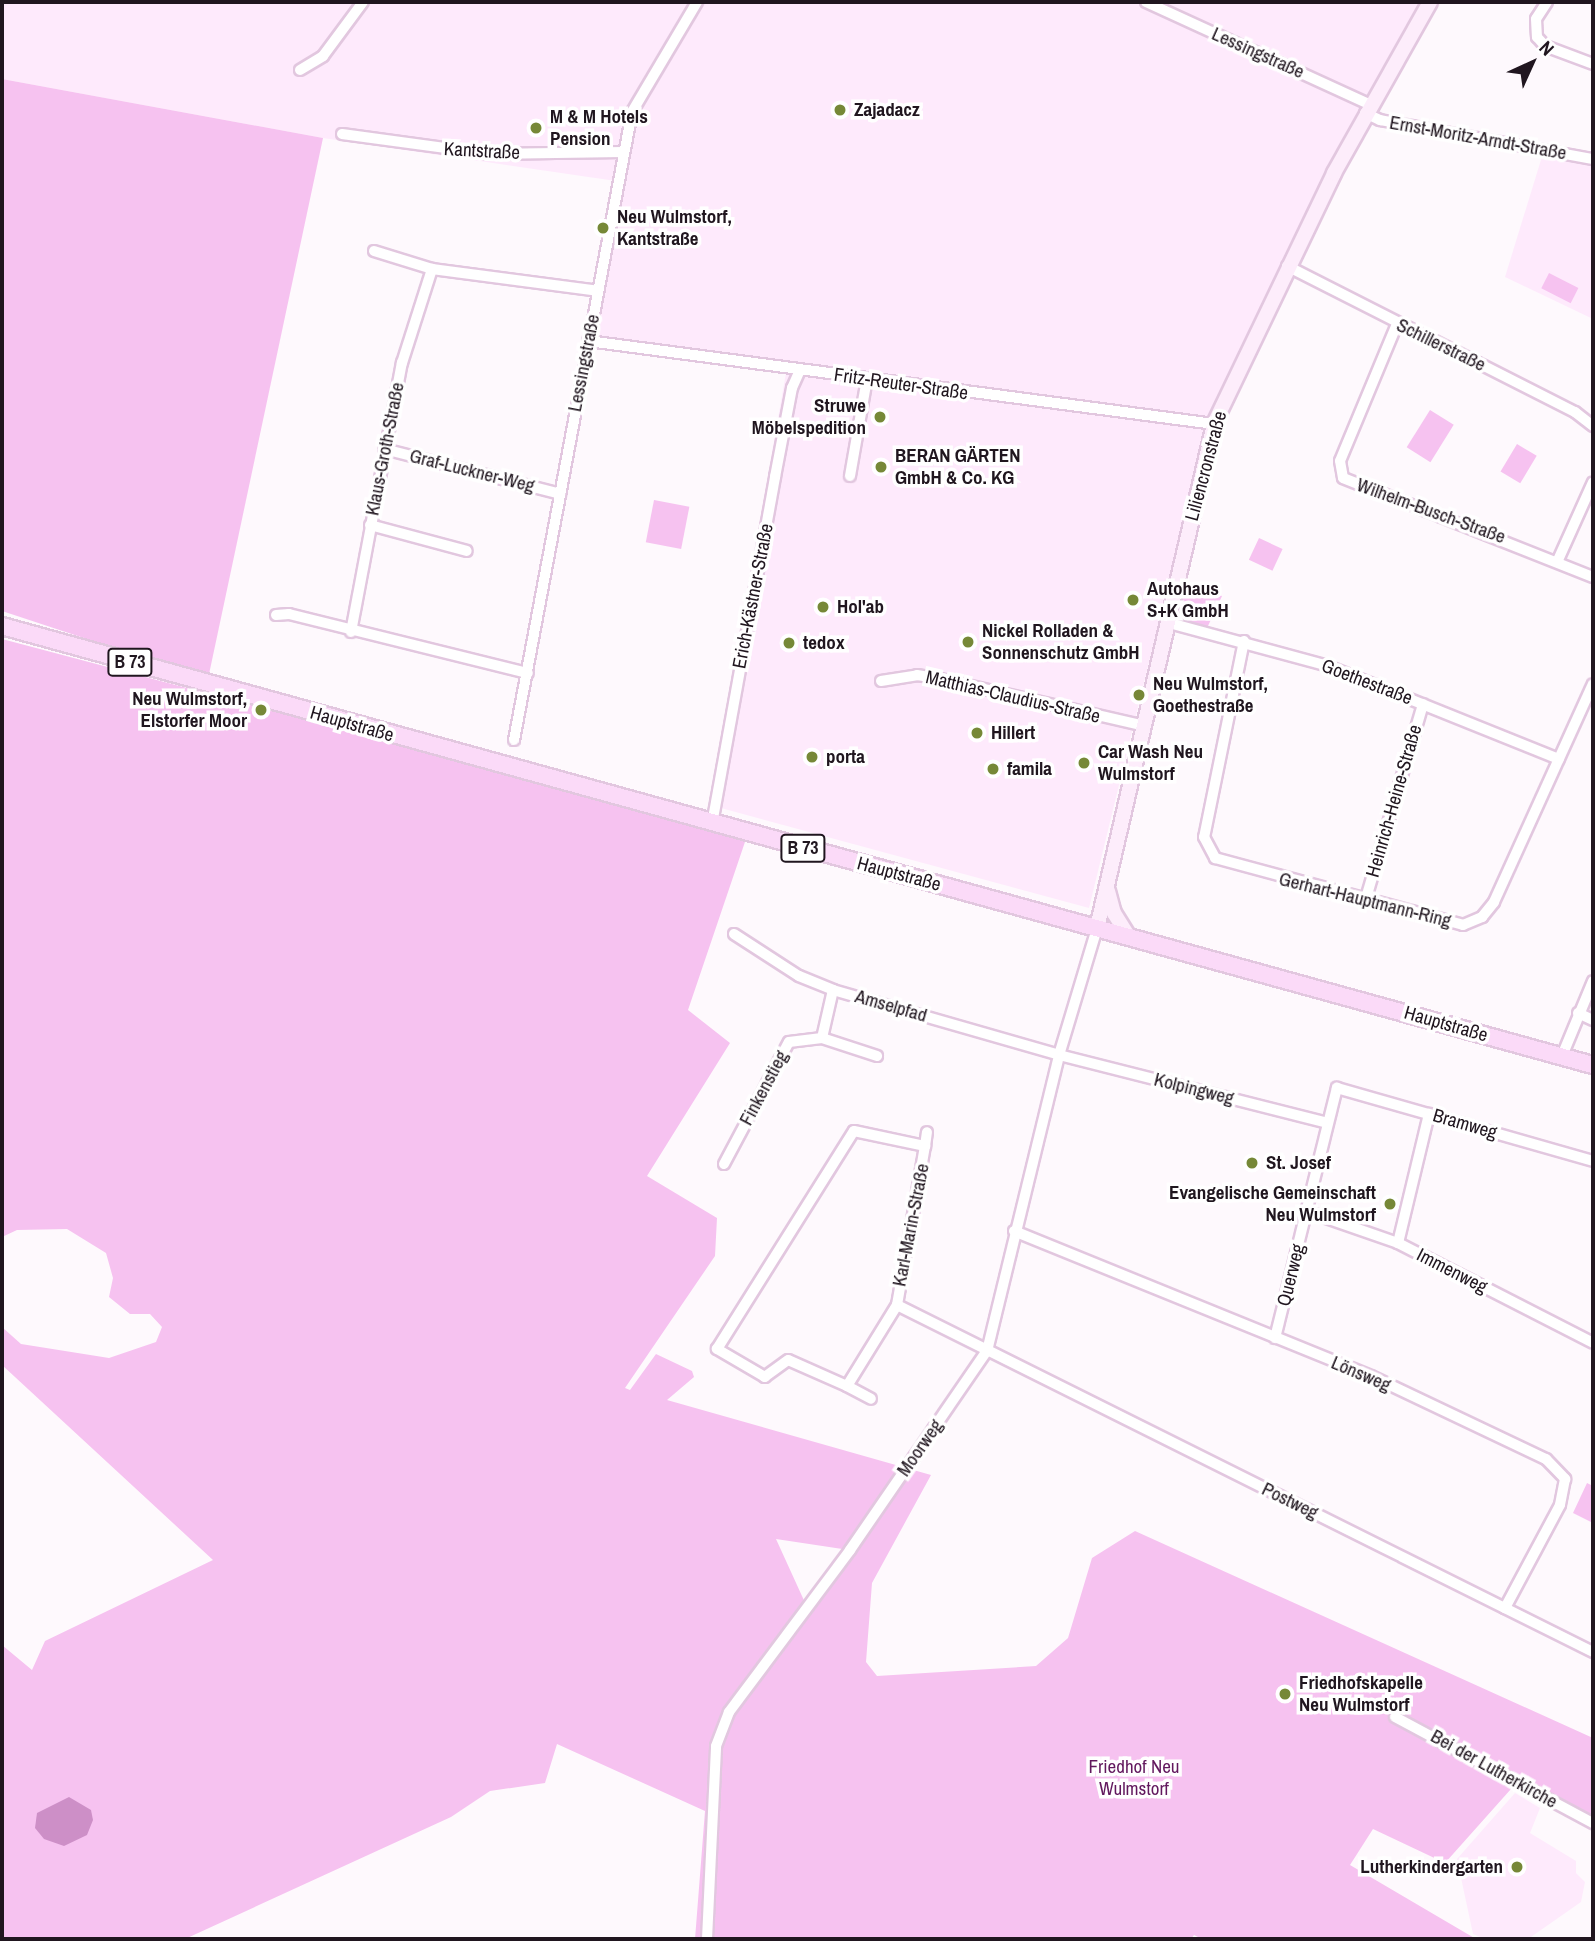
<!DOCTYPE html>
<meta charset="utf-8">
<style>
body{margin:0}
#map{position:relative;width:1595px;height:1941px;overflow:hidden;background:#fef9fd;font-family:"Archivo Narrow",sans-serif}
div>[style]{position:absolute}
.built>*{inset:0;background:#feeafc}
.green>*{inset:0;background:#f6c2f0;transform-origin:0 0}
.water>*{inset:0;background:#cd8fc7}
.roads{filter:drop-shadow(2px 0 #e2c7df) drop-shadow(-2px 0 #e2c7df) drop-shadow(0 2px #e2c7df) drop-shadow(0 -2px #e2c7df)}
.street>*{height:10px;margin:-5px;padding:0 5px;transform-origin:5px;border-radius:5px;background:#fff}
.secondary>*{height:14px;margin:-7px;padding:0 7px;transform-origin:7px;border-radius:7px;background:#fdedfb}
.primary>*{height:16px;margin:-8px;padding:0 8px;transform-origin:8px;border-radius:8px;background:#fbdaf8}
.dots>*{width:19px;height:19px;translate:-50% -50%;box-sizing:border-box;border:4px solid #fff;border-radius:50%}
span{translate:-50% -50%;white-space:nowrap;text-align:center;line-height:1.15;-webkit-text-stroke:7px #fff;paint-order:stroke}
.shield-label span{padding:2px 5px;background:#fff;border:2px solid;border-radius:5px;-webkit-text-stroke-width:0}
.shield-label{font-size:18px;color:#20161f;font-weight:700}
.street-label{font-size:19px;color:#20161f}
.poi-label{font-size:19px;color:#20161f;font-weight:700}
.left{translate:0 -50%;text-align:left}
.right{translate:-100% -50%;text-align:right}
.park-label{font-size:19px;color:#62185e}
.frame{position:absolute;inset:0;border:4px solid #20161f;pointer-events:none}
.north{position:absolute;left:1497px;top:28px;width:70px;height:70px;-webkit-text-stroke:5px #fff;paint-order:stroke;rotate:45deg;font-size:19px;font-weight:700;line-height:28px;text-align:center;color:#20161f}
.north::after{content:'';display:block;margin:auto;width:24px;height:32px;background:#20161f;clip-path:polygon(50% 0,100% 100%,50% 72%,0 100%)}
</style>
<div id="map">
<div class="built">
<i style="clip-path:polygon(2px 2px,1424px 2px,1363px 104px,1208px 420px,1089px 908px,710px 805px,786px 373px,586px 343px,616px 181px,323px 138px,2px 79px)"></i>
<i style="clip-path:polygon(1544px 150px,1593px 159px,1593px 319px,1505px 277px)"></i>
<i style="clip-path:polygon(1515px 1793px,1540px 1808px,1530px 1833px,1576px 1861px,1576px 1873px,1585px 1882px,1581px 1902px,1528px 1939px,1485px 1939px,1473px 1934px,1457px 1859px)"></i>
</div>
<div class="green">
<i style="clip-path:polygon(2px 79px,323px 138px,208px 679px,2px 611px)"></i>
<i style="left:1549px;top:273px;width:33px;height:17px;rotate:27deg"></i>
<i style="left:1430px;top:410px;width:28px;height:44px;rotate:32deg"></i>
<i style="left:1517px;top:444px;width:23px;height:32px;rotate:31deg"></i>
<i style="left:654px;top:500px;width:36px;height:43px;rotate:11deg"></i>
<i style="left:1259px;top:538px;width:26px;height:24px;rotate:25deg"></i>
<i style="clip-path:polygon(1185px 585px,1222px 596px,1207px 628px,1177px 620px)"></i>
<i style="clip-path:polygon(evenodd,2px 639px,747px 836px,688px 1010px,730px 1043px,647px 1176px,717px 1218px,715px 1256px,625px 1388px,630px 1390px,656px 1354px,692px 1371px,694px 1377px,667px 1400px,931px 1475px,872px 1583px,866px 1662px,877px 1676px,1036px 1666px,1068px 1638px,1092px 1558px,1135px 1531px,1593px 1738px,1593px 1820px,1519px 1780px,1445px 1863px,1373px 1829px,1350px 1865px,1476px 1939px,1202px 1939px,1194px 1935px,1191px 1939px,695px 1939px,705px 1811px,557px 1744px,545px 1783px,490px 1791px,451px 1817px,185px 1939px,2px 1939px,2px 1645px,32px 1670px,45px 1641px,213px 1560px,2px 1365px,2px 1327px,21px 1344px,109px 1358px,156px 1342px,162px 1327px,150px 1314px,130px 1314px,109px 1297px,113px 1278px,106px 1253px,67px 1229px,17px 1230px,2px 1237px,2px 639px,776px 1539px,849px 1550px,807px 1607px,776px 1539px)"></i>
<i style="clip-path:polygon(1587px 1483px,1593px 1486px,1593px 1523px,1573px 1513px)"></i>
</div>
<div class="water">
<i style="clip-path:polygon(69px 1797px,91px 1810px,93px 1820px,87px 1835px,64px 1846px,44px 1839px,35px 1828px,37px 1813px)"></i>
</div>
<div class="roads">
<div class="street">
<i style="left:1146px;top:2px;width:245px;rotate:24.6deg"></i>
<i style="left:1547px;top:2px;width:20px;rotate:123deg"></i>
<i style="left:1536px;top:19px;width:18px;rotate:87deg"></i>
<i style="left:1537px;top:37px;width:12px;rotate:48deg"></i>
<i style="left:1545px;top:46px;width:51px;rotate:20.6deg"></i>
<i style="left:300px;top:70px;width:27px;rotate:-31deg"></i>
<i style="left:323px;top:56px;width:67px;rotate:-53.5deg"></i>
<i style="left:1365px;top:113px;width:17px;rotate:25deg"></i>
<i style="left:1380px;top:120px;width:217px;rotate:10.4deg"></i>
<i style="left:342px;top:134px;width:148px;rotate:7.7deg"></i>
<i style="left:489px;top:154px;width:134px;rotate:-0.9deg"></i>
<i style="left:374px;top:251px;width:61px;rotate:17.2deg"></i>
<i style="left:432px;top:269px;width:167px;rotate:7.5deg"></i>
<i style="left:1287px;top:266px;width:323px;rotate:26.9deg"></i>
<i style="left:1575px;top:412px;width:23px;rotate:38deg"></i>
<i style="left:1397px;top:324px;width:148px;rotate:112.6deg"></i>
<i style="left:1340px;top:461px;width:17px;rotate:80deg"></i>
<i style="left:1343px;top:478px;width:269px;rotate:21.6deg"></i>
<i style="left:588px;top:341px;width:631px;rotate:7.55deg"></i>
<i style="left:384px;top:449px;width:182px;rotate:14.3deg"></i>
<i style="left:850px;top:476px;width:98px;rotate:-80.1deg"></i>
<i style="left:370px;top:525px;width:100px;rotate:15deg"></i>
<i style="left:1558px;top:560px;width:85px;rotate:-65.8deg"></i>
<i style="left:276px;top:615px;width:13px;rotate:-4deg"></i>
<i style="left:289px;top:614px;width:246px;rotate:13.9deg"></i>
<i style="left:1169px;top:623px;width:162px;rotate:15.1deg"></i>
<i style="left:1325px;top:665px;width:252px;rotate:21.9deg"></i>
<i style="left:351px;top:632px;width:274px;rotate:-79.3deg"></i>
<i style="left:402px;top:363px;width:99px;rotate:-72.3deg"></i>
<i style="left:1244px;top:641px;width:200px;rotate:101.5deg"></i>
<i style="left:1204px;top:837px;width:24px;rotate:62deg"></i>
<i style="left:1215px;top:858px;width:257px;rotate:15.1deg"></i>
<i style="left:1463px;top:925px;width:21px;rotate:-23deg"></i>
<i style="left:1482px;top:917px;width:19px;rotate:-51deg"></i>
<i style="left:1494px;top:902px;width:239px;rotate:-65.6deg"></i>
<i style="left:881px;top:681px;width:36px;rotate:-9deg"></i>
<i style="left:917px;top:675px;width:20px;rotate:9deg"></i>
<i style="left:937px;top:678px;width:213px;rotate:13deg"></i>
<i style="left:514px;top:740px;width:639px;rotate:-79.36deg"></i>
<i style="left:632px;top:112px;width:128px;rotate:-59.4deg"></i>
<i style="left:712px;top:824px;width:353px;rotate:-79.7deg"></i>
<i style="left:775px;top:477px;width:91px;rotate:-79.2deg"></i>
<i style="left:792px;top:388px;width:20px;rotate:-66deg"></i>
<i style="left:1366px;top:898px;width:202px;rotate:-73.6deg"></i>
<i style="left:734px;top:934px;width:77px;rotate:32.9deg"></i>
<i style="left:799px;top:976px;width:37px;rotate:22deg"></i>
<i style="left:833px;top:990px;width:235px;rotate:16deg"></i>
<i style="left:1059px;top:1055px;width:277px;rotate:14.2deg"></i>
<i style="left:1578px;top:1013px;width:17px;rotate:25deg"></i>
<i style="left:822px;top:1038px;width:58px;rotate:18.1deg"></i>
<i style="left:1562px;top:1056px;width:81px;rotate:-67.5deg"></i>
<i style="left:854px;top:1131px;width:73px;rotate:11.9deg"></i>
<i style="left:925px;top:1146px;width:161px;rotate:100deg"></i>
<i style="left:897px;top:1305px;width:95px;rotate:121.7deg"></i>
<i style="left:847px;top:1386px;width:64px;rotate:-156.2deg"></i>
<i style="left:788px;top:1360px;width:29px;rotate:144deg"></i>
<i style="left:765px;top:1377px;width:56px;rotate:-149.7deg"></i>
<i style="left:717px;top:1349px;width:257px;rotate:-57.9deg"></i>
<i style="left:925px;top:1146px;width:14px;rotate:-82deg"></i>
<i style="left:724px;top:1164px;width:138px;rotate:-62deg"></i>
<i style="left:789px;top:1042px;width:33px;rotate:-7deg"></i>
<i style="left:822px;top:1038px;width:49px;rotate:-77.1deg"></i>
<i style="left:1306px;top:1211px;width:97px;rotate:19.2deg"></i>
<i style="left:1398px;top:1243px;width:219px;rotate:27.1deg"></i>
<i style="left:1014px;top:1231px;width:385px;rotate:22.1deg"></i>
<i style="left:1371px;top:1376px;width:194px;rotate:25.4deg"></i>
<i style="left:1546px;top:1459px;width:28px;rotate:46deg"></i>
<i style="left:1565px;top:1479px;width:26px;rotate:101deg"></i>
<i style="left:1560px;top:1505px;width:117px;rotate:118.1deg"></i>
<i style="left:1398px;top:1243px;width:133px;rotate:-76.5deg"></i>
<i style="left:897px;top:1305px;width:778px;rotate:26.5deg"></i>
<i style="left:1275px;top:1338px;width:258px;rotate:-76.1deg"></i>
<i style="left:1337px;top:1088px;width:266px;rotate:15.9deg"></i>
<i style="left:847px;top:1386px;width:27px;rotate:28deg"></i>
<i style="left:1395px;top:1717px;width:225px;rotate:28.2deg"></i>
<i style="left:707px;top:1939px;width:193px;rotate:-87.3deg"></i>
<i style="left:716px;top:1746px;width:36px;rotate:-69deg"></i>
<i style="left:729px;top:1712px;width:202px;rotate:-53.2deg"></i>
<i style="left:850px;top:1550px;width:242px;rotate:-55.5deg"></i>
<i style="left:987px;top:1351px;width:305px;rotate:-76.3deg"></i>
<i style="left:1059px;top:1055px;width:133px;rotate:-73.3deg"></i>
</div>
<div class="secondary">
<i style="left:1108px;top:891px;width:23px;rotate:75deg"></i>
<i style="left:1114px;top:913px;width:28px;rotate:58deg"></i>
<i style="left:1097px;top:928px;width:517px;rotate:-76.93deg"></i>
<i style="left:1214px;top:424px;width:278px;rotate:-64.4deg"></i>
<i style="left:1334px;top:173px;width:196px;rotate:-60.7deg"></i>
</div>
<div class="primary">
<i style="left:2px;top:626px;width:1650px;rotate:15.43deg"></i>
</div>
</div>
<div class="dots">
<i style="left:840px;top:110px;background:#768837"></i>
<i style="left:536px;top:128px;background:#768837"></i>
<i style="left:603px;top:228px;background:#768837"></i>
<i style="left:880px;top:417px;background:#768837"></i>
<i style="left:881px;top:467px;background:#768837"></i>
<i style="left:1133px;top:600px;background:#768837"></i>
<i style="left:823px;top:607px;background:#768837"></i>
<i style="left:968px;top:642px;background:#768837"></i>
<i style="left:789px;top:643px;background:#768837"></i>
<i style="left:1139px;top:695px;background:#768837"></i>
<i style="left:261px;top:710px;background:#768837"></i>
<i style="left:977px;top:733px;background:#768837"></i>
<i style="left:812px;top:757px;background:#768837"></i>
<i style="left:1084px;top:763px;background:#768837"></i>
<i style="left:993px;top:769px;background:#768837"></i>
<i style="left:1252px;top:1163px;background:#768837"></i>
<i style="left:1390px;top:1204px;background:#768837"></i>
<i style="left:1285px;top:1694px;background:#768837"></i>
<i style="left:1517px;top:1867px;background:#768837"></i>
</div>
<div class="shield-label">
<span style="left:130px;top:662px">B 73</span>
<span style="left:803px;top:848px">B 73</span>
</div>
<div class="street-label">
<span style="left:1258px;top:53px;rotate:24deg">Lessingstraße</span>
<span style="left:1478px;top:138px;rotate:10deg">Ernst-Moritz-Arndt-Straße</span>
<span style="left:482px;top:151px;rotate:3deg">Kantstraße</span>
<span style="left:1441px;top:345px;rotate:26deg">Schillerstraße</span>
<span style="left:584px;top:363px;rotate:-79deg">Lessingstraße</span>
<span style="left:901px;top:384px;rotate:8deg">Fritz-Reuter-Straße</span>
<span style="left:385px;top:449px;rotate:-79deg">Klaus-Groth-Straße</span>
<span style="left:1206px;top:466px;rotate:-75deg">Liliencronstraße</span>
<span style="left:472px;top:471px;rotate:14deg">Graf-Luckner-Weg</span>
<span style="left:1431px;top:511px;rotate:20deg">Wilhelm-Busch-Straße</span>
<span style="left:753px;top:596px;rotate:-79deg">Erich-Kästner-Straße</span>
<span style="left:1367px;top:682px;rotate:21deg">Goethestraße</span>
<span style="left:1013px;top:697px;rotate:13deg">Matthias-Claudius-Straße</span>
<span style="left:352px;top:724px;rotate:16deg">Hauptstraße</span>
<span style="left:1394px;top:801px;rotate:-74deg">Heinrich-Heine-Straße</span>
<span style="left:899px;top:874px;rotate:15deg">Hauptstraße</span>
<span style="left:1365px;top:900px;rotate:14deg">Gerhart-Hauptmann-Ring</span>
<span style="left:891px;top:1006px;rotate:16deg">Amselpfad</span>
<span style="left:1446px;top:1024px;rotate:16deg">Hauptstraße</span>
<span style="left:764px;top:1088px;rotate:-62deg">Finkenstieg</span>
<span style="left:1194px;top:1089px;rotate:14deg">Kolpingweg</span>
<span style="left:1465px;top:1124px;rotate:16deg">Bramweg</span>
<span style="left:911px;top:1225px;rotate:-79deg">Karl-Marin-Straße</span>
<span style="left:1452px;top:1271px;rotate:27deg">Immenweg</span>
<span style="left:1291px;top:1275px;rotate:-76deg">Querweg</span>
<span style="left:1361px;top:1374px;rotate:23deg">Lönsweg</span>
<span style="left:920px;top:1448px;rotate:-55deg">Moorweg</span>
<span style="left:1290px;top:1501px;rotate:26deg">Postweg</span>
<span style="left:1494px;top:1769px;rotate:29deg">Bei der Lutherkirche</span>
</div>
<div class="poi-label">
<span class="left" style="left:854px;top:110px">Zajadacz</span>
<span class="left" style="left:550px;top:128px">M &amp; M Hotels<br>Pension</span>
<span class="left" style="left:617px;top:228px">Neu Wulmstorf,<br>Kantstraße</span>
<span class="right" style="left:866px;top:417px">Struwe<br>Möbelspedition</span>
<span class="left" style="left:895px;top:467px">BERAN GÄRTEN<br>GmbH &amp; Co. KG</span>
<span class="left" style="left:1147px;top:600px">Autohaus<br>S+K GmbH</span>
<span class="left" style="left:837px;top:607px">Hol'ab</span>
<span class="left" style="left:982px;top:642px">Nickel Rolladen &amp;<br>Sonnenschutz GmbH</span>
<span class="left" style="left:803px;top:643px">tedox</span>
<span class="left" style="left:1153px;top:695px">Neu Wulmstorf,<br>Goethestraße</span>
<span class="right" style="left:247px;top:710px">Neu Wulmstorf,<br>Elstorfer Moor</span>
<span class="left" style="left:991px;top:733px">Hillert</span>
<span class="left" style="left:1098px;top:763px">Car Wash Neu<br>Wulmstorf</span>
<span class="left" style="left:826px;top:757px">porta</span>
<span class="left" style="left:1007px;top:769px">famila</span>
<span class="left" style="left:1266px;top:1163px">St. Josef</span>
<span class="right" style="left:1376px;top:1204px">Evangelische Gemeinschaft<br>Neu Wulmstorf</span>
<span class="left" style="left:1299px;top:1694px">Friedhofskapelle<br>Neu Wulmstorf</span>
<span class="right" style="left:1503px;top:1867px">Lutherkindergarten</span>
</div>
<div class="park-label">
<span style="left:1134px;top:1778px">Friedhof Neu<br>Wulmstorf</span>
</div>
<div class="frame"></div>
<div class="north">N</div>
</div>
